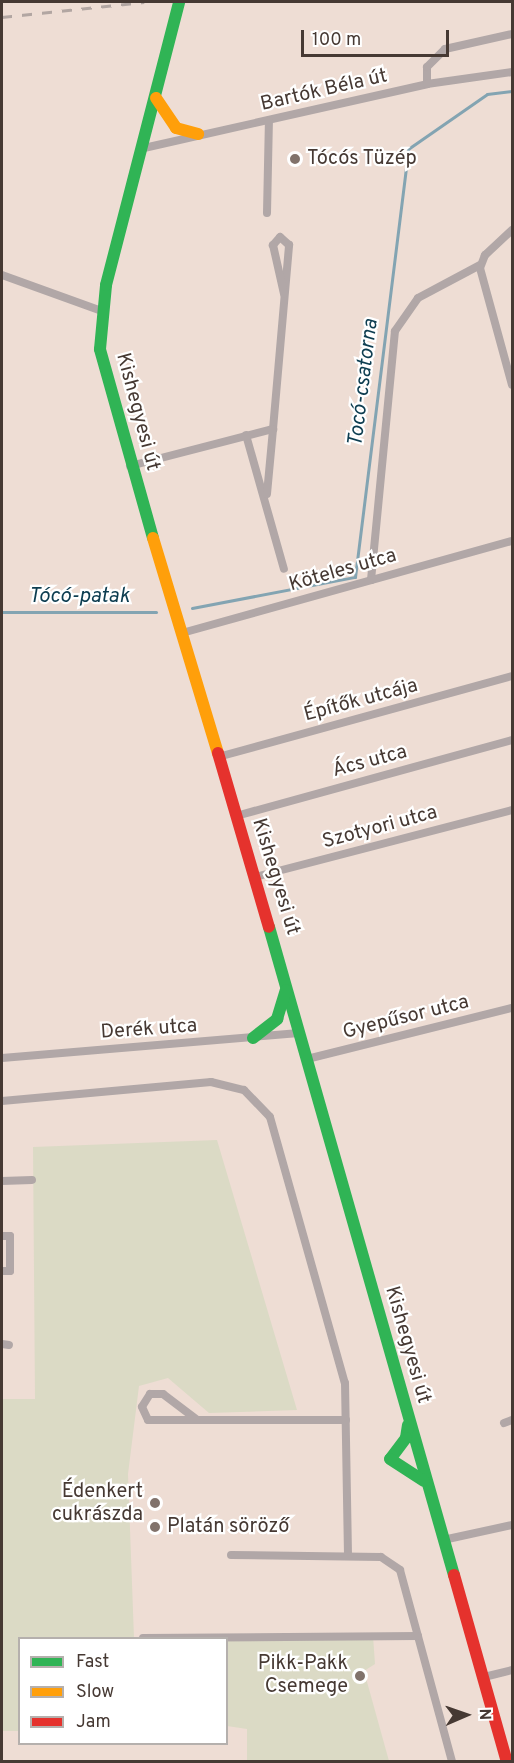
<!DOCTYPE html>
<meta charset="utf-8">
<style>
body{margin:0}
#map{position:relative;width:514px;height:1763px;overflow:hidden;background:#eeddd4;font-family:Overpass,sans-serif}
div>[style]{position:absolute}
.green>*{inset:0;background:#dbdac5}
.stream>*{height:3px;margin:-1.5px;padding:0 1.5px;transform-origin:1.5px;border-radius:1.5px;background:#83a4b2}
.street>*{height:8px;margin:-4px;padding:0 4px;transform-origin:4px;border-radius:4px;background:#b1a7a7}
.fast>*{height:12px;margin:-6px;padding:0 6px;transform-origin:6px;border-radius:6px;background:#30b455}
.slow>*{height:12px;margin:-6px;padding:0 6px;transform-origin:6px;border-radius:6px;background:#ff9f0a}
.jam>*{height:12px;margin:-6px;padding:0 6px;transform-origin:6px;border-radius:6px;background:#e5322d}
.rail>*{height:3px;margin-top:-1.5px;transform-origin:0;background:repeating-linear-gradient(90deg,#b2a6a2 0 10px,transparent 0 20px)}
.dots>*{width:16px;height:16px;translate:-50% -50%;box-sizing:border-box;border:3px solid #fff;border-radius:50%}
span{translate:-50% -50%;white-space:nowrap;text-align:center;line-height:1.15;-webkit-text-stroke:4.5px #fff;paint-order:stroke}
.street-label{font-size:20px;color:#463933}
.poi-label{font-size:20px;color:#463933}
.left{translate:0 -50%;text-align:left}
.right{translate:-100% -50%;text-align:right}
.water-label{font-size:21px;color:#0d3d50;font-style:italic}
.frame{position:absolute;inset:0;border:3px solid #463933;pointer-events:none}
.legend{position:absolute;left:18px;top:1637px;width:210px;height:108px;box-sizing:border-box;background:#fff;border:2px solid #b5b0ad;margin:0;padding:8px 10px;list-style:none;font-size:18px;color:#463933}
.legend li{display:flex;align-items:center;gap:12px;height:30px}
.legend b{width:30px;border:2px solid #b5b0ad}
.north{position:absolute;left:436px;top:1685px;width:60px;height:60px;-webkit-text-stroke:4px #fff;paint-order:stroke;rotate:88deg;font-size:16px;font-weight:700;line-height:24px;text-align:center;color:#463933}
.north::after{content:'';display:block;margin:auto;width:21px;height:27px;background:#463933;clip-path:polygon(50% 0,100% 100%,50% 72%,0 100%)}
.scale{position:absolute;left:301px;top:30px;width:148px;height:27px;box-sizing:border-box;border:3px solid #463933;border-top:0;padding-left:8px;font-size:18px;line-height:21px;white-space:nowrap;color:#463933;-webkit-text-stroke:4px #fff;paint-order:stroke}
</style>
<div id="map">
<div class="green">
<i style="clip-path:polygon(217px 1140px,297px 1410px,209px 1413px,168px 1378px,139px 1386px,128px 1474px,134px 1638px,20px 1638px,19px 1731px,2px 1731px,2px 1399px,35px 1399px,33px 1147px)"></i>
<i style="clip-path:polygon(373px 1636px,375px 1664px,364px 1671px,389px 1761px,247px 1761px,247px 1729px,227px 1726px,226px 1638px)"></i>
</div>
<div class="stream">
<i style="left:192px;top:608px;width:166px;rotate:-10.8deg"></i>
<i style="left:355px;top:577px;width:431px;rotate:-82.9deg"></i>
<i style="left:408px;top:149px;width:96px;rotate:-34.8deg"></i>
<i style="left:487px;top:94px;width:25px;rotate:-7deg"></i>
<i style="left:2px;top:612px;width:154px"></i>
</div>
<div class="street">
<i style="left:427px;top:84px;width:17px;rotate:-90deg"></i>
<i style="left:427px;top:67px;width:25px;rotate:-45deg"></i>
<i style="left:445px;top:49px;width:69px;rotate:-12.6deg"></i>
<i style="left:144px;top:148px;width:290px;rotate:-12.7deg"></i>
<i style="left:427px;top:84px;width:86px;rotate:-8deg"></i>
<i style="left:267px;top:213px;width:92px;rotate:-88.8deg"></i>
<i style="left:512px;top:230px;width:37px;rotate:137deg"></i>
<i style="left:485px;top:255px;width:14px;rotate:111deg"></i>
<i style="left:480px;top:268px;width:121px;rotate:74.7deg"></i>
<i style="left:2px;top:275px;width:106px;rotate:19.8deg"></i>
<i style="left:246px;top:435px;width:139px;rotate:74.2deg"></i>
<i style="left:130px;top:466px;width:148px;rotate:-14.5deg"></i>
<i style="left:273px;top:429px;width:185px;rotate:-85deg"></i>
<i style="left:289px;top:245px;width:12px;rotate:-138deg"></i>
<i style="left:280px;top:237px;width:11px;rotate:131deg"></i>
<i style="left:273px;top:245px;width:50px;rotate:77.3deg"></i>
<i style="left:267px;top:494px;width:65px;rotate:-84.7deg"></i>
<i style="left:371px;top:580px;width:250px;rotate:-84.5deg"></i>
<i style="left:395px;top:331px;width:40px;rotate:-55.1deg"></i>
<i style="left:418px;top:298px;width:70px;rotate:-28deg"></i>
<i style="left:182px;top:633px;width:343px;rotate:-15.6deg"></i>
<i style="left:218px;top:757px;width:305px;rotate:-15.4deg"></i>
<i style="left:236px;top:816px;width:286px;rotate:-15.4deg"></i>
<i style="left:255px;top:877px;width:266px;rotate:-14.6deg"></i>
<i style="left:2px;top:1058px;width:298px;rotate:-4.8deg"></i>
<i style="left:307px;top:1059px;width:211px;rotate:-14deg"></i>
<i style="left:2px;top:1101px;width:210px;rotate:-5.2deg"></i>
<i style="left:211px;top:1082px;width:34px;rotate:14deg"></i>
<i style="left:244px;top:1090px;width:37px;rotate:46deg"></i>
<i style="left:270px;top:1117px;width:276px;rotate:74.3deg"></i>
<i style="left:345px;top:1383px;width:172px;rotate:89deg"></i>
<i style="left:2px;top:1181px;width:30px;rotate:-2deg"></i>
<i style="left:2px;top:1236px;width:8px"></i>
<i style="left:10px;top:1236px;width:35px;rotate:90deg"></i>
<i style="left:10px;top:1271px;width:8px;rotate:180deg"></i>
<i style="left:2px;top:1344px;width:7px;rotate:8deg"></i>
<i style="left:196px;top:1419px;width:41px;rotate:-142.9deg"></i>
<i style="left:163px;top:1394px;width:13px;rotate:180deg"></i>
<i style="left:150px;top:1394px;width:15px;rotate:122deg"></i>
<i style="left:142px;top:1407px;width:14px;rotate:65deg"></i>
<i style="left:148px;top:1420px;width:198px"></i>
<i style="left:504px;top:1423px;width:9px;rotate:-21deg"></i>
<i style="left:443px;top:1540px;width:71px;rotate:-12.3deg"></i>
<i style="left:231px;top:1555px;width:150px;rotate:0.8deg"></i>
<i style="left:381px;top:1557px;width:23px;rotate:34deg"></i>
<i style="left:400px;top:1570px;width:199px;rotate:74.8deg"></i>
<i style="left:143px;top:1638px;width:275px;rotate:-0.4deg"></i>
<i style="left:484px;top:1677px;width:29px;rotate:-14deg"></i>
</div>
<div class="fast">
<i style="left:153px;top:538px;width:196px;rotate:-105.7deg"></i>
<i style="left:100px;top:349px;width:64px;rotate:-84.6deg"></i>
<i style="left:106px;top:285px;width:292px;rotate:-75.5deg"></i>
<i style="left:269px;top:927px;width:674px;rotate:74.07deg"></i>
<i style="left:253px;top:1038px;width:31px;rotate:-38deg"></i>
<i style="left:277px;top:1019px;width:30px;rotate:-73deg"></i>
<i style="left:408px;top:1425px;width:13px;rotate:99deg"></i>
<i style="left:406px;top:1438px;width:26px;rotate:127deg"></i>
<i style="left:390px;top:1459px;width:40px;rotate:32.9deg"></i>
</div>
<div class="slow">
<i style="left:156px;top:98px;width:36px;rotate:56deg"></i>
<i style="left:176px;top:128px;width:23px;rotate:15deg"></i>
<i style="left:153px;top:538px;width:225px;rotate:73.2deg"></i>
</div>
<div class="jam">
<i style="left:218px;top:753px;width:181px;rotate:73.7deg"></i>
<i style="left:454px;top:1575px;width:194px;rotate:74.2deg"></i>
</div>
<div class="rail">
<i style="left:2px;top:17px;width:143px;rotate:-6deg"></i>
</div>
<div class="dots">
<i style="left:295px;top:159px;background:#81726b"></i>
<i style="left:155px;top:1503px;background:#81726b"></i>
<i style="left:155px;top:1527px;background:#81726b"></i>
<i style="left:360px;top:1676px;background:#81726b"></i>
</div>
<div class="street-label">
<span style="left:324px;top:91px;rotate:-13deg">Bartók Béla út</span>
<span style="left:137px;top:412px;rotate:75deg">Kishegyesi út</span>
<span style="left:343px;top:571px;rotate:-16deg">Köteles utca</span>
<span style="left:361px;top:701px;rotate:-15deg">Építők utcája</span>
<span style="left:370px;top:762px;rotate:-15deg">Ács utca</span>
<span style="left:380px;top:828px;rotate:-15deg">Szotyori utca</span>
<span style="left:275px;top:877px;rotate:73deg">Kishegyesi út</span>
<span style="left:406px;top:1018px;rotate:-14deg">Gyepűsor utca</span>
<span style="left:149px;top:1030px;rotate:-4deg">Derék utca</span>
<span style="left:407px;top:1345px;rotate:74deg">Kishegyesi út</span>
</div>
<div class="poi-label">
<span class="left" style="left:307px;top:159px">Tócós Tüzép</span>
<span class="right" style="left:143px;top:1504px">Édenkert<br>cukrászda</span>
<span class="left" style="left:167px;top:1527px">Platán söröző</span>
<span class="right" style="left:348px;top:1676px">Pikk-Pakk<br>Csemege</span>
</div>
<div class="water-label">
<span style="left:364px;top:383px;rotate:-83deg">Tocó-csatorna</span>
<span style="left:79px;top:597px">Tócó-patak</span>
</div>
<div class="frame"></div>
<ul class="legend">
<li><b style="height:8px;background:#30b455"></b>Fast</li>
<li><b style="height:8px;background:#ff9f0a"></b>Slow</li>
<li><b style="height:8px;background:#e5322d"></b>Jam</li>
</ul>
<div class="north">N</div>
<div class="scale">100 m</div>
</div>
